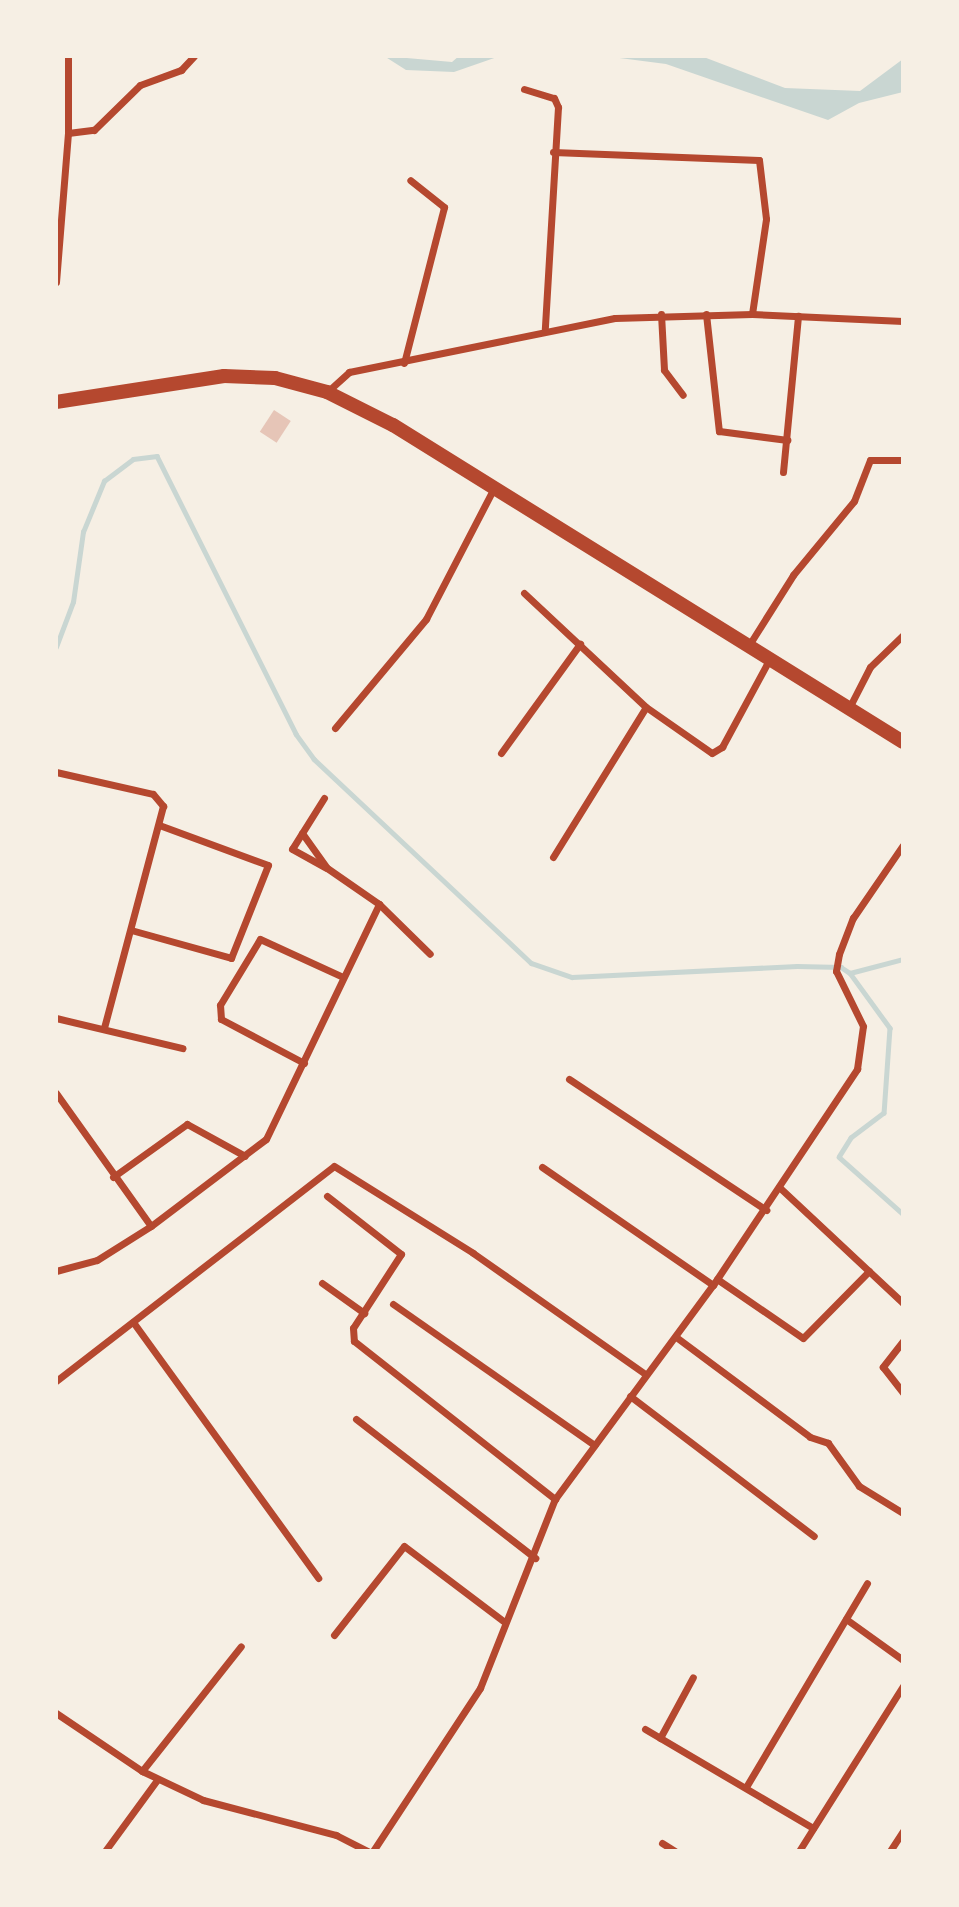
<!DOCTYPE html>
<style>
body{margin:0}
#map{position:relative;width:959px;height:1907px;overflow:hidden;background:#f6efe4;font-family:"Archivo Narrow",sans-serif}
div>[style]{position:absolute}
.water>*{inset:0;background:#c9d6d2}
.stream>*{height:4.5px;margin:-2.25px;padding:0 2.25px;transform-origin:2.25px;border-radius:2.25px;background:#c9d6d2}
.building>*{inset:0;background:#e6c5b7;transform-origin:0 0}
.minor>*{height:7px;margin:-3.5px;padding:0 3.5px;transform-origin:3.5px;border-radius:3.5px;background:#b5482f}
.primary>*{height:14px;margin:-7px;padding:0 7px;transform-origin:7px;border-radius:7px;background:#b5482f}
span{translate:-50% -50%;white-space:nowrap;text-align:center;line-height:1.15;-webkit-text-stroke:5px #f6efe4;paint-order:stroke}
.frame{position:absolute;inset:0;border:58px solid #f6efe4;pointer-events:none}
</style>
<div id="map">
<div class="water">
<i style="clip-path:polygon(384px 56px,452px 62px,459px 56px,500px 56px,454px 72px,406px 70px)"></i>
<i style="clip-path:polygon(604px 56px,701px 56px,785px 88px,860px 91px,903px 59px,903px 92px,859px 103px,828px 120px,666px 64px)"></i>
</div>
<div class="stream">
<i style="left:56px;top:647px;width:48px;rotate:-69.3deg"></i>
<i style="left:73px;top:602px;width:71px;rotate:-81.9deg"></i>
<i style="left:83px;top:532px;width:55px;rotate:-67.6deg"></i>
<i style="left:104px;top:481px;width:36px;rotate:-37deg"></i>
<i style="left:133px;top:459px;width:24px;rotate:-7deg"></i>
<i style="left:157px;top:456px;width:311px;rotate:63.4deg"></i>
<i style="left:296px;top:734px;width:31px;rotate:54deg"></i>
<i style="left:314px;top:759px;width:298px;rotate:43.2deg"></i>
<i style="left:531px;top:963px;width:43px;rotate:18.9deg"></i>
<i style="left:572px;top:977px;width:225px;rotate:-2.8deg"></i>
<i style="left:797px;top:966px;width:44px;rotate:1.3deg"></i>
<i style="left:841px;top:967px;width:11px;rotate:34deg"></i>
<i style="left:850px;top:973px;width:68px;rotate:54deg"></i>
<i style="left:890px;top:1028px;width:85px;rotate:94deg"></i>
<i style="left:884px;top:1113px;width:41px;rotate:142.9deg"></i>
<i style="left:851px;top:1138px;width:22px;rotate:122deg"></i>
<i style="left:839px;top:1157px;width:86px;rotate:41.7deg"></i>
<i style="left:850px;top:973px;width:55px;rotate:-14.8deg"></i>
</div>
<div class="building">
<i style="left:274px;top:410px;width:20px;height:26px;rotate:33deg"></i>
</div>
<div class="minor">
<i style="left:68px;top:56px;width:77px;rotate:90deg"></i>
<i style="left:524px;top:89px;width:31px;rotate:17deg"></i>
<i style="left:554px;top:98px;width:10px;rotate:66deg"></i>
<i style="left:558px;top:107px;width:222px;rotate:93.4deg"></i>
<i style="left:553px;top:152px;width:206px;rotate:2.2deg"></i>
<i style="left:759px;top:160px;width:59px;rotate:83.2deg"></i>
<i style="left:766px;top:219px;width:96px;rotate:98.4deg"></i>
<i style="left:56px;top:282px;width:149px;rotate:-85.4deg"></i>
<i style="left:68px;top:133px;width:26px;rotate:-7deg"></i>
<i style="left:94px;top:130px;width:64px;rotate:-44.4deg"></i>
<i style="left:140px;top:85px;width:44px;rotate:-20.1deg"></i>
<i style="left:181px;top:70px;width:19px;rotate:-47deg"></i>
<i style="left:661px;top:314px;width:56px;rotate:86.9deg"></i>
<i style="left:664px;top:370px;width:31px;rotate:53deg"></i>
<i style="left:706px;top:314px;width:118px;rotate:83.7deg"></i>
<i style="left:719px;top:431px;width:69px;rotate:7.5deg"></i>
<i style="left:404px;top:363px;width:161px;rotate:-75.6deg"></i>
<i style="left:444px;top:207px;width:43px;rotate:-141.5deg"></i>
<i style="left:327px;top:392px;width:30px;rotate:-42deg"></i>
<i style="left:349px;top:372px;width:271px;rotate:-11.5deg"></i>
<i style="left:615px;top:318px;width:137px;rotate:-1.7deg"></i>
<i style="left:752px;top:314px;width:151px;rotate:2.7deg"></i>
<i style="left:783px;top:472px;width:157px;rotate:-84.5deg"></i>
<i style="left:524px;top:593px;width:167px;rotate:43.1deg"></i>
<i style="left:646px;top:707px;width:80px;rotate:34.9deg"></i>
<i style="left:712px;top:753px;width:12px;rotate:-31deg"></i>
<i style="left:722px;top:747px;width:99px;rotate:-61.6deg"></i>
<i style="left:749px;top:645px;width:83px;rotate:-57.8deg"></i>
<i style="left:793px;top:575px;width:96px;rotate:-50.5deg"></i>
<i style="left:854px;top:501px;width:44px;rotate:-68.7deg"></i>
<i style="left:870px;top:460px;width:33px"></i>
<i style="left:849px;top:708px;width:46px;rotate:-62.9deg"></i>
<i style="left:870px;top:667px;width:46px;rotate:-44.1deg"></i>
<i style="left:335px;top:728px;width:142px;rotate:-50.1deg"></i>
<i style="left:426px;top:619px;width:148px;rotate:-62.6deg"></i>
<i style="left:501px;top:753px;width:135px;rotate:-54.1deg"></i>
<i style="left:56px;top:772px;width:99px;rotate:12.8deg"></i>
<i style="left:153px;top:794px;width:16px;rotate:50deg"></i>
<i style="left:163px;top:806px;width:230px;rotate:104.9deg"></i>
<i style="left:324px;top:798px;width:60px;rotate:122.1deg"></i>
<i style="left:292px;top:849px;width:38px;rotate:29deg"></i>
<i style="left:302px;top:833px;width:43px;rotate:54.5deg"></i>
<i style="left:327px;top:868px;width:63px;rotate:34.7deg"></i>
<i style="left:379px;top:904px;width:71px;rotate:44.4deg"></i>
<i style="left:553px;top:857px;width:176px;rotate:-58.2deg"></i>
<i style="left:131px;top:930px;width:104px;rotate:15.6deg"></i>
<i style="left:231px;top:958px;width:100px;rotate:-68.3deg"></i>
<i style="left:268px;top:865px;width:116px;rotate:-159.8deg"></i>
<i style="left:56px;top:1018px;width:130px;rotate:13.4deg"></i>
<i style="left:304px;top:1063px;width:94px;rotate:-152.1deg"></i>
<i style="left:221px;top:1019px;width:14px;rotate:-94deg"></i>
<i style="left:220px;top:1005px;width:77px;rotate:-58.8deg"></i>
<i style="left:260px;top:939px;width:91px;rotate:24.6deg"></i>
<i style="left:569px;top:1079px;width:237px;rotate:33.6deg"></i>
<i style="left:56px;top:1093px;width:163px;rotate:54.5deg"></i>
<i style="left:542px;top:1167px;width:208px;rotate:34.6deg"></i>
<i style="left:113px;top:1177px;width:91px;rotate:-35.6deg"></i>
<i style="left:187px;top:1124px;width:66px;rotate:28.9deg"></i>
<i style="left:779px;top:1187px;width:170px;rotate:43.1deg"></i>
<i style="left:327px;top:1196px;width:94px;rotate:38.1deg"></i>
<i style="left:401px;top:1254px;width:88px;rotate:123deg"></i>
<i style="left:353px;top:1328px;width:13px;rotate:86deg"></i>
<i style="left:354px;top:1341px;width:256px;rotate:38.2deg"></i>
<i style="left:56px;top:1271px;width:42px;rotate:-15deg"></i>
<i style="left:97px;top:1260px;width:64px;rotate:-32.2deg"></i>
<i style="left:151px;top:1226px;width:144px;rotate:-37.1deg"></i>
<i style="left:266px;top:1139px;width:261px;rotate:-64.3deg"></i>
<i style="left:717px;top:1279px;width:104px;rotate:34.5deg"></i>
<i style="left:803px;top:1338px;width:94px;rotate:-45.4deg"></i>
<i style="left:322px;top:1283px;width:52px;rotate:35.5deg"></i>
<i style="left:393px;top:1304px;width:246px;rotate:35deg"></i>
<i style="left:133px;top:1322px;width:316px;rotate:54.1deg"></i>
<i style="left:676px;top:1337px;width:167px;rotate:36.7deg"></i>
<i style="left:810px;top:1437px;width:19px;rotate:18deg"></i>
<i style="left:828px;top:1443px;width:53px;rotate:54.2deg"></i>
<i style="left:859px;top:1486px;width:52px;rotate:31.5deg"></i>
<i style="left:903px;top:1341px;width:33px;rotate:128deg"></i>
<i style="left:883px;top:1367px;width:33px;rotate:52deg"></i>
<i style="left:56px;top:1381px;width:351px;rotate:-37.7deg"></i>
<i style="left:334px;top:1166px;width:164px;rotate:32deg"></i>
<i style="left:473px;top:1253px;width:210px;rotate:35.1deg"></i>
<i style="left:630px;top:1396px;width:231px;rotate:37.3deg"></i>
<i style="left:356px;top:1419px;width:227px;rotate:37.8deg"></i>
<i style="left:846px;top:1619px;width:70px;rotate:35.7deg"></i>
<i style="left:334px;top:1635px;width:113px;rotate:-51.8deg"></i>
<i style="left:404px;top:1546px;width:124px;rotate:37.1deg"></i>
<i style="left:56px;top:1713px;width:104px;rotate:34deg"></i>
<i style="left:142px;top:1771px;width:68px;rotate:25.4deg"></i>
<i style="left:203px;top:1800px;width:138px;rotate:14.7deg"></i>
<i style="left:336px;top:1835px;width:36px;rotate:27deg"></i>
<i style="left:645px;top:1729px;width:195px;rotate:30.5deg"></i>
<i style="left:660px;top:1738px;width:69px;rotate:-61.6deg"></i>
<i style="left:142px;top:1771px;width:159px;rotate:-51.6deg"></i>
<i style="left:746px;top:1787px;width:237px;rotate:-59.3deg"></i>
<i style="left:662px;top:1843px;width:15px;rotate:32deg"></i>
<i style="left:105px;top:1851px;width:88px;rotate:-53.8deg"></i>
<i style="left:373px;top:1851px;width:195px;rotate:-56.7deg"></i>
<i style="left:480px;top:1688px;width:203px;rotate:-68.4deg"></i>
<i style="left:555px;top:1499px;width:266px;rotate:-53.6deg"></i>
<i style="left:713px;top:1285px;width:260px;rotate:-56.3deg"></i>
<i style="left:857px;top:1069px;width:43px;rotate:-82.1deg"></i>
<i style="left:863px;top:1026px;width:61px;rotate:-116.1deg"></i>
<i style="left:836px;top:971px;width:17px;rotate:-80deg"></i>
<i style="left:839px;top:954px;width:39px;rotate:-69deg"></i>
<i style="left:853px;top:918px;width:88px;rotate:-55.6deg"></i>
<i style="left:799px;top:1851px;width:195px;rotate:-57.8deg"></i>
<i style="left:890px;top:1851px;width:24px;rotate:-57deg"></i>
</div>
<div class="primary">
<i style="left:56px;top:402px;width:170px;rotate:-8.8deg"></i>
<i style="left:224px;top:376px;width:51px;rotate:2.2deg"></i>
<i style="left:275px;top:378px;width:54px;rotate:15.1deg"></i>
<i style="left:327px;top:392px;width:74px;rotate:26.6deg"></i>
<i style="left:393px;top:425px;width:600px;rotate:31.86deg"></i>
</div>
<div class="frame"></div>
</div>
